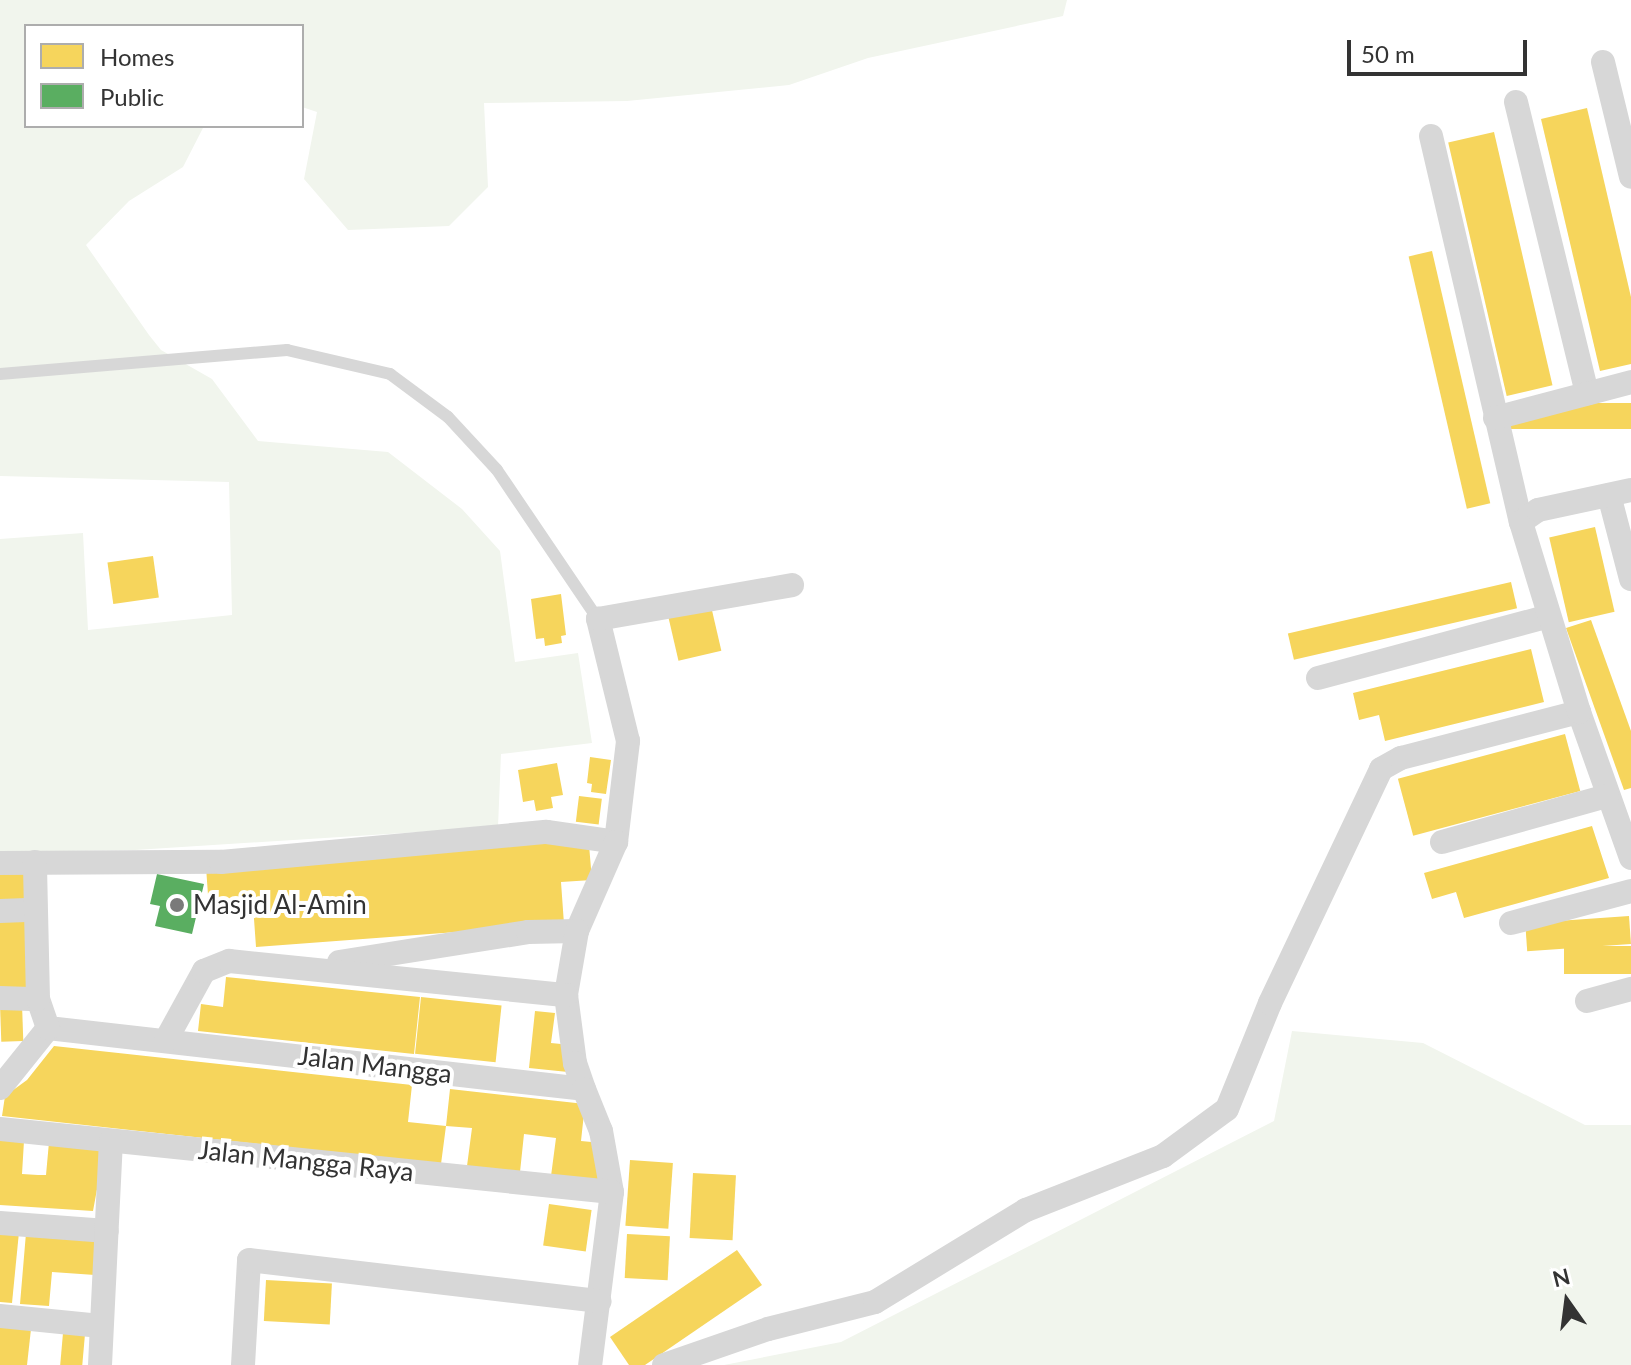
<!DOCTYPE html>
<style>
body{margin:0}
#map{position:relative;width:1631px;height:1365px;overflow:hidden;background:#fff;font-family:Lato,sans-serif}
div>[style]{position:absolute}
.green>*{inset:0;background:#f1f5ed}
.homes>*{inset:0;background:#f6d55c;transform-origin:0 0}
.public>*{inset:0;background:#5aae61}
.service>*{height:12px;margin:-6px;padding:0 6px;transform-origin:6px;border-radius:6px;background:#d7d7d7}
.minor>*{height:24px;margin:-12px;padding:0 12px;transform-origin:12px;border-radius:12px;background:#d7d7d7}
.dots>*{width:22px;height:22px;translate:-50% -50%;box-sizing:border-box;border:4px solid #fff;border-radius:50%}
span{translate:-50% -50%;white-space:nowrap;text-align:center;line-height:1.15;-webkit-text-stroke:8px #fff;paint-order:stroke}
.poi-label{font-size:26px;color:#333}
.left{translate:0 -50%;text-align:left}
.street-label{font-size:26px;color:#333}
.legend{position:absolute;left:24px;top:24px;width:280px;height:104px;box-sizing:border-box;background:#fff;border:2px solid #adadad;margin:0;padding:10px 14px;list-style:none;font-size:24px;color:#333}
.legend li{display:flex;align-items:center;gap:16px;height:40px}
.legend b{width:40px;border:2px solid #adadad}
.north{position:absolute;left:1527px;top:1261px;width:80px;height:80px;-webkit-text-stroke:6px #fff;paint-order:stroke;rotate:346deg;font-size:22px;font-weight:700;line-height:32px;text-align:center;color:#333}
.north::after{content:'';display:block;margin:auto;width:28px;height:36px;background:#333;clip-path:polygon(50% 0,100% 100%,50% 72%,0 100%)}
.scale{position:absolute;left:1347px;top:40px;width:180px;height:36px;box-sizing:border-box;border:4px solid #333;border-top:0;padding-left:10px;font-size:24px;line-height:28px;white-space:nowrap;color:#333;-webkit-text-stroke:6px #fff;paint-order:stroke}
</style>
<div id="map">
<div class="green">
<i style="clip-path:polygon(0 0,1067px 0,1063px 16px,868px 58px,789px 85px,627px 101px,484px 103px,488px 187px,449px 226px,348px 230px,304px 179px,317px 112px,302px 107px,302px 26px,26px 26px,26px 126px,204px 126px,183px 167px,129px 201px,86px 245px,149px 335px,161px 350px,212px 379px,258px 441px,388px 452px,462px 509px,500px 551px,515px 662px,578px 653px,592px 743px,501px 754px,498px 827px,135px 850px,0 852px,0 539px,83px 533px,88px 630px,232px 615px,229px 482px,0 476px)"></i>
<i style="clip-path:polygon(1292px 1031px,1423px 1043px,1585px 1125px,1631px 1125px,1631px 1365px,724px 1365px,841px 1342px,1274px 1121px)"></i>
</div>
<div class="homes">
<i style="clip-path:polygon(1587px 108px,1631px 297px,1631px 364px,1600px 371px,1541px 119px)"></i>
<i style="left:1494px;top:132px;width:260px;height:47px;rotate:77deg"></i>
<i style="left:1432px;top:251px;width:259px;height:24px;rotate:77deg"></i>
<i style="left:1631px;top:403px;width:26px;height:122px;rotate:90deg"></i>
<i style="left:1595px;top:527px;width:87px;height:47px;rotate:77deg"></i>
<i style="left:153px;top:556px;width:42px;height:46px;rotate:82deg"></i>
<i style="left:1511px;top:582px;width:27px;height:229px;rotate:77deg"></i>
<i style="clip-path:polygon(561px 594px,566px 635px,561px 636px,562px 643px,545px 646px,544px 638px,536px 639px,531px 599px)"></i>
<i style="left:711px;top:606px;width:46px;height:44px;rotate:77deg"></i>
<i style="clip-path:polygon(1591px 620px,1631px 731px,1631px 788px,1624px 790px,1566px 628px)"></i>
<i style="clip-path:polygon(1531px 649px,1544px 702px,1385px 741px,1379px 715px,1359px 720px,1353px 693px)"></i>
<i style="left:1565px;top:734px;width:59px;height:173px;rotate:75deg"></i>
<i style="clip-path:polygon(590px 757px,611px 760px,606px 794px,591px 792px,592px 784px,587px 783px)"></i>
<i style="clip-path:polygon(557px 763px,563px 795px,551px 797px,553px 808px,536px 811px,534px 800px,523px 802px,518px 770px)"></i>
<i style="left:579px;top:796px;width:23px;height:26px;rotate:7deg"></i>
<i style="clip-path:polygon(1592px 826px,1609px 878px,1464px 918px,1456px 892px,1432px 899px,1424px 873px)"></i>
<i style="clip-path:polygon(571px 839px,589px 845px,592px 880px,561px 882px,564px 924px,256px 947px,253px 905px,209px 909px,206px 867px)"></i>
<i style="left:0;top:869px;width:26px;height:36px"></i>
<i style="left:1629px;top:916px;width:28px;height:104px;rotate:86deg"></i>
<i style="left:0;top:920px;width:29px;height:71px"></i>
<i style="left:1631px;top:946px;width:28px;height:67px;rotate:90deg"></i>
<i style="clip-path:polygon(226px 977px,420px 997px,414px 1054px,198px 1031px,201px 1004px,223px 1007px)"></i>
<i style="left:421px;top:997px;width:81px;height:57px;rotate:6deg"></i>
<i style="left:22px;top:1004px;width:37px;height:22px;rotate:88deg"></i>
<i style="clip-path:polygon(535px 1011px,555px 1013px,551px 1043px,571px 1045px,568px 1072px,529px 1068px)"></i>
<i style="clip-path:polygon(54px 1046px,412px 1085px,408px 1122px,446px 1126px,450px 1089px,585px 1104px,581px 1141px,602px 1143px,598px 1181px,551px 1176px,556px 1138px,524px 1134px,520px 1172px,467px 1166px,472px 1128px,446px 1126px,441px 1164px,2px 1116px,5px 1096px,27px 1080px)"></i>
<i style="clip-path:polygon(0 1139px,24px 1141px,22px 1174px,38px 1175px,46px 1175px,49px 1142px,105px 1146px,93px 1211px,0 1205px)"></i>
<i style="left:630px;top:1160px;width:43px;height:66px;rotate:4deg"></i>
<i style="left:693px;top:1173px;width:43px;height:65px;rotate:3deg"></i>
<i style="left:549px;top:1204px;width:43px;height:42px;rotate:8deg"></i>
<i style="clip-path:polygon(0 1230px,19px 1232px,12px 1303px,0 1302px)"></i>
<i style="clip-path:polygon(26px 1233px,98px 1239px,95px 1275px,52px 1272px,49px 1306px,20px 1304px)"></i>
<i style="left:627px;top:1234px;width:43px;height:44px;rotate:3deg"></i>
<i style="clip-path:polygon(737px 1250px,762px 1285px,645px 1365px,629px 1365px,610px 1337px)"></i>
<i style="left:266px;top:1280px;width:66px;height:41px;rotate:3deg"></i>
<i style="clip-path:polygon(0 1326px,31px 1329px,27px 1365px,0 1365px)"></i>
<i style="left:63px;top:1333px;width:22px;height:32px;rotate:5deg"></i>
</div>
<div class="public">
<i style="clip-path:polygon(157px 874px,204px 884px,192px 934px,155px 926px,160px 906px,150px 904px)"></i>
</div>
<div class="service">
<i style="left:0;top:374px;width:288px;rotate:-4.8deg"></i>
<i style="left:287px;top:350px;width:106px;rotate:13.1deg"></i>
<i style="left:390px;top:374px;width:72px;rotate:36.6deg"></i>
<i style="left:448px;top:417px;width:72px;rotate:47.2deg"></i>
<i style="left:497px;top:470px;width:180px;rotate:55.9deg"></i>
</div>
<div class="minor">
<i style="left:1603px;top:62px;width:118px;rotate:76.3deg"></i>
<i style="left:1516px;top:102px;width:300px;rotate:76.3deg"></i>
<i style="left:1431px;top:136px;width:396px;rotate:76.9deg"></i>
<i style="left:1495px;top:418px;width:141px;rotate:-14.8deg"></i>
<i style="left:1609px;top:495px;width:87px;rotate:75.3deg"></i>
<i style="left:1318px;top:678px;width:236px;rotate:-15deg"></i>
<i style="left:1579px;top:712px;width:155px;rotate:70.4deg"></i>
<i style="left:616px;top:842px;width:102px;rotate:-83.2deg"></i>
<i style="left:628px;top:741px;width:126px;rotate:-103.8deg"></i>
<i style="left:598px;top:619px;width:197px;rotate:-9.9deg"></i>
<i style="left:1442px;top:842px;width:171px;rotate:-15.6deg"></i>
<i style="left:0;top:863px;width:221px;rotate:-0.3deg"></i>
<i style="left:221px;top:862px;width:327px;rotate:-5.3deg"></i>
<i style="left:547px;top:832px;width:70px;rotate:8.2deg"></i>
<i style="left:616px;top:842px;width:97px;rotate:113.7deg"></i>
<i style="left:0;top:911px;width:33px;rotate:-2deg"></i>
<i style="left:1511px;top:923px;width:124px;rotate:-14.9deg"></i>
<i style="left:339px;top:962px;width:191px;rotate:-9deg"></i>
<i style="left:528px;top:932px;width:49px;rotate:-1.2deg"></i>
<i style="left:577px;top:931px;width:65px;rotate:99.8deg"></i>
<i style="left:566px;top:995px;width:69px;rotate:82.5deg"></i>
<i style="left:575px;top:1063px;width:28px;rotate:71deg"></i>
<i style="left:0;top:998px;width:38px;rotate:2deg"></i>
<i style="left:1587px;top:1001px;width:46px;rotate:-15.3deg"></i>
<i style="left:48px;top:1028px;width:539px;rotate:6.49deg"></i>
<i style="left:584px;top:1089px;width:45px;rotate:68deg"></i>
<i style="left:601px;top:1131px;width:62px;rotate:79.8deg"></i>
<i style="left:612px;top:1192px;width:174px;rotate:97.2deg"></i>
<i style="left:166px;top:1040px;width:79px;rotate:-61.2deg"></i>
<i style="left:204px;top:971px;width:27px;rotate:-22deg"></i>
<i style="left:229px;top:961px;width:339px;rotate:5.8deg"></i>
<i style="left:0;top:1088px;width:77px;rotate:-51.3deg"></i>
<i style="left:48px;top:1028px;width:31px;rotate:-109deg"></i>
<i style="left:38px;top:999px;width:137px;rotate:-91.3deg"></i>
<i style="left:0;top:1129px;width:615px;rotate:5.88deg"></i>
<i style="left:0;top:1223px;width:107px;rotate:4.3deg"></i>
<i style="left:0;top:1316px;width:101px;rotate:5.7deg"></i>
<i style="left:100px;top:1365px;width:224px;rotate:-87.2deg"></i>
<i style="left:243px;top:1365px;width:105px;rotate:-86.7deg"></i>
<i style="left:249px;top:1260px;width:353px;rotate:6.7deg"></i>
<i style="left:664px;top:1365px;width:110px;rotate:-19.1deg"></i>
<i style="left:768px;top:1329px;width:110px;rotate:-14.2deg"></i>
<i style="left:875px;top:1302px;width:177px;rotate:-31.4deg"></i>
<i style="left:1026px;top:1210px;width:147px;rotate:-21.5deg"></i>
<i style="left:1163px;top:1156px;width:79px;rotate:-36.3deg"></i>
<i style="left:1227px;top:1109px;width:114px;rotate:-67.9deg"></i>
<i style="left:1270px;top:1003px;width:259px;rotate:-64.6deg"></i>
<i style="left:1381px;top:769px;width:23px;rotate:-29deg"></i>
<i style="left:1401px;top:758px;width:184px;rotate:-14.5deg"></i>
<i style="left:1579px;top:712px;width:199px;rotate:-107deg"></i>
<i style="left:1521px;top:522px;width:21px;rotate:-35deg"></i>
<i style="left:1538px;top:510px;width:95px;rotate:-12.1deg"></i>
</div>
<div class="dots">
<i style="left:177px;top:905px;background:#7a7a7a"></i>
</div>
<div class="poi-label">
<span class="left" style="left:193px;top:905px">Masjid Al-Amin</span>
</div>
<div class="street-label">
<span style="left:375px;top:1065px;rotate:7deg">Jalan Mangga</span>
<span style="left:306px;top:1161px;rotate:6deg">Jalan Mangga Raya</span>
</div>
<ul class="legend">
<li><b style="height:22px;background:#f6d55c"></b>Homes</li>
<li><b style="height:22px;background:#5aae61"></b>Public</li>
</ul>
<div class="north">N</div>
<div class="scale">50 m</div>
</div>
